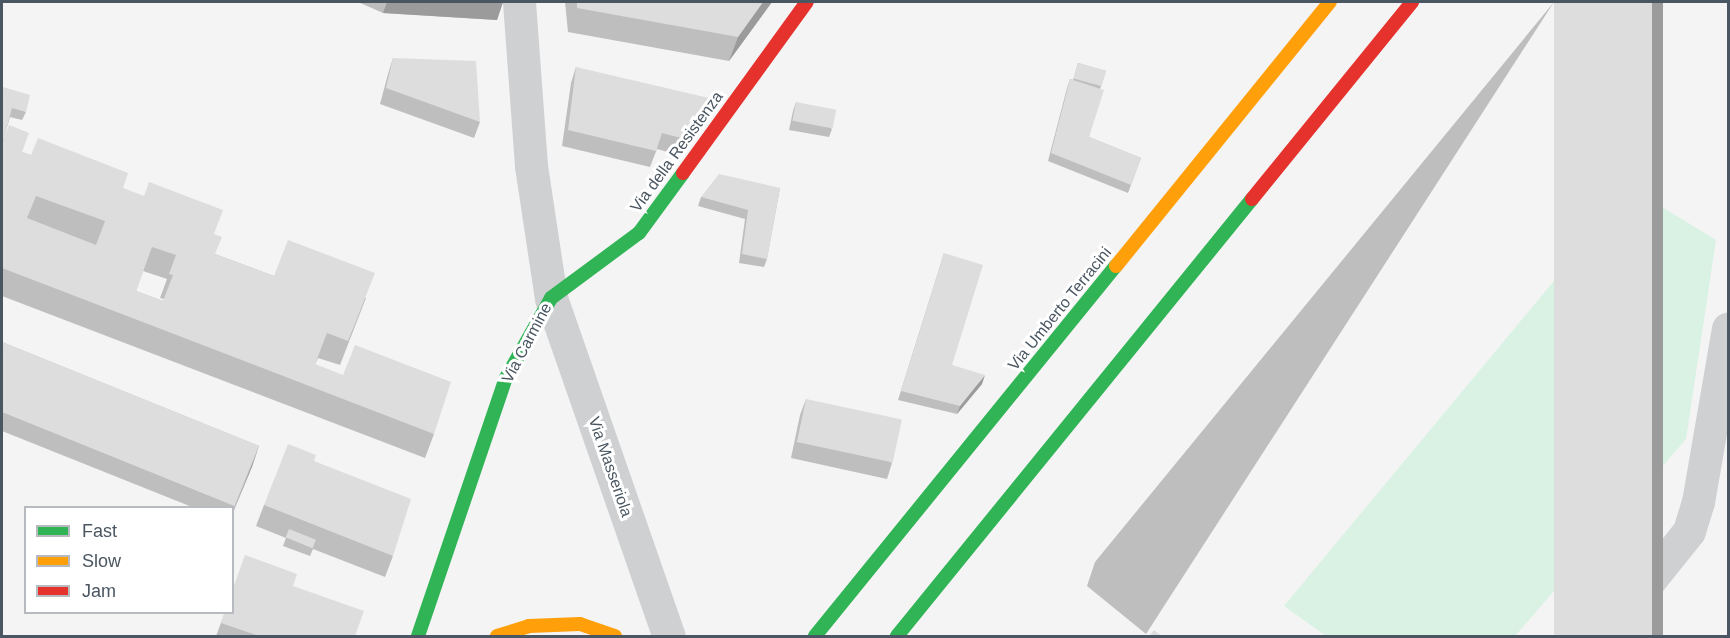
<!DOCTYPE html>
<style>
body{margin:0}
#map{position:relative;width:1730px;height:638px;overflow:hidden;background:#f4f4f4;font-family:Helvetica,sans-serif}
div>[style]{position:absolute}
.green>*{inset:0;background:#d9f2e3}
.street>*{height:33px;margin:-16.5px;padding:0 16.5px;transform-origin:16.5px;border-radius:16.5px;background:#ced0d2}
.fast>*{height:14px;margin:-7px;padding:0 7px;transform-origin:7px;border-radius:7px;background:#30b455}
.slow>*{height:14px;margin:-7px;padding:0 7px;transform-origin:7px;border-radius:7px;background:#ff9f0a}
.jam>*{height:14px;margin:-7px;padding:0 7px;transform-origin:7px;border-radius:7px;background:#e5322d}
.wall>*{inset:0;background:#bebebf}
.shaded-wall>*{inset:0;background:#9b9b9b;transform-origin:0 0}
.building>*{inset:0;background:#ddddde;transform-origin:0 0}
span{translate:-50% -50%;white-space:nowrap;text-align:center;line-height:1.15;-webkit-text-stroke:6px #fff;paint-order:stroke}
.street-label{font-size:16px;color:#4a5661}
.frame{position:absolute;inset:0;border:3px solid #4a5661;pointer-events:none}
.legend{position:absolute;left:24px;top:506px;width:210px;height:108px;box-sizing:border-box;background:#fff;border:2px solid #b7bbc0;margin:0;padding:8px 10px;list-style:none;font-size:18px;color:#4a5661}
.legend li{display:flex;align-items:center;gap:12px;height:30px}
.legend b{width:30px;border:2px solid #b7bbc0}
</style>
<div id="map">
<div class="green">
<i style="clip-path:polygon(1631px 188px,1716px 240px,1686px 439px,1515px 636px,1326px 636px,1284px 606px)"></i>
</div>
<div class="street">
<i style="left:519px;top:2px;width:164px;rotate:85.8deg"></i>
<i style="left:531px;top:166px;width:134px;rotate:81.4deg"></i>
<i style="left:551px;top:298px;width:358px;rotate:70.8deg"></i>
<i style="left:1605px;top:636px;width:134px;rotate:-51.3deg"></i>
<i style="left:1689px;top:531px;width:30px;rotate:-73deg"></i>
<i style="left:1698px;top:502px;width:176px;rotate:-80.2deg"></i>
</div>
<div class="fast">
<i style="left:418px;top:636px;width:273px;rotate:-71.2deg"></i>
<i style="left:506px;top:378px;width:92px;rotate:-60.6deg"></i>
<i style="left:551px;top:298px;width:109px;rotate:-36.5deg"></i>
<i style="left:639px;top:233px;width:74px;rotate:-53.7deg"></i>
<i style="left:815px;top:636px;width:477px;rotate:-50.9deg"></i>
<i style="left:897px;top:636px;width:563px;rotate:-50.91deg"></i>
</div>
<div class="slow">
<i style="left:1116px;top:266px;width:340px;rotate:-51deg"></i>
<i style="left:497px;top:636px;width:34px;rotate:-17deg"></i>
<i style="left:529px;top:626px;width:51px;rotate:-2.2deg"></i>
<i style="left:580px;top:624px;width:37px;rotate:19deg"></i>
</div>
<div class="jam">
<i style="left:683px;top:173px;width:211px;rotate:-54.1deg"></i>
<i style="left:1252px;top:199px;width:254px;rotate:-50.9deg"></i>
</div>
<div class="wall">
<i style="clip-path:polygon(358px 2px,503px 2px,497px 20px,383px 13px)"></i>
<i style="clip-path:polygon(565px 2px,772px 2px,729px 61px,568px 32px)"></i>
<i style="clip-path:polygon(1554px 2px,1146px 634px,1087px 586px,1095px 562px)"></i>
<i style="clip-path:polygon(393px 58px,480px 122px,474px 138px,380px 104px,388px 74px)"></i>
<i style="clip-path:polygon(1078px 63px,1106px 71px,1100px 89px,1089px 137px,1141px 158px,1128px 193px,1048px 161px,1067px 88px,1070px 79px,1073px 80px)"></i>
<i style="clip-path:polygon(576px 67px,703px 113px,675px 154px,657px 149px,650px 167px,562px 146px,571px 83px)"></i>
<i style="clip-path:polygon(evenodd,2px 91px,26px 112px,22px 120px,10px 117px,4px 138px,22px 152px,123px 188px,214px 234px,215px 254px,274px 276px,366px 298px,340px 365px,318px 358px,315px 364px,434px 434px,425px 458px,2px 296px,2px 91px,143px 271px,167px 279px,160px 298px,164px 299px,163px 301px,136px 291px,143px 271px)"></i>
<i style="clip-path:polygon(796px 102px,832px 129px,829px 137px,789px 130px,793px 111px)"></i>
<i style="clip-path:polygon(780px 188px,767px 259px,764px 267px,739px 263px,745px 219px,698px 206px,701px 197px)"></i>
<i style="clip-path:polygon(944px 253px,952px 365px,982px 384px,957px 414px,898px 400px)"></i>
<i style="clip-path:polygon(2px 342px,259px 446px,232px 515px,232px 507px,192px 507px,2px 431px)"></i>
<i style="clip-path:polygon(806px 399px,892px 463px,887px 479px,791px 458px,800px 415px)"></i>
<i style="clip-path:polygon(314px 461px,393px 556px,385px 577px,313px 549px,310px 556px,283px 546px,286px 538px,256px 526px,264px 505px)"></i>
<i style="clip-path:polygon(225px 612px,355px 636px,216px 636px)"></i>
</div>
<div class="shaded-wall">
<i style="clip-path:polygon(387px 2px,503px 2px,497px 20px,383px 13px)"></i>
<i style="clip-path:polygon(763px 2px,772px 2px,729px 61px,738px 37px)"></i>
<i style="left:1652px;top:2px;width:11px;height:786px"></i>
<i style="clip-path:polygon(709px 98px,703px 113px,675px 154px,681px 138px)"></i>
<i style="clip-path:polygon(985px 375px,982px 384px,957px 414px,960px 406px)"></i>
<i style="clip-path:polygon(259px 446px,252px 467px,232px 515px,237px 502px)"></i>
</div>
<div class="building">
<i style="clip-path:polygon(577px 2px,763px 2px,738px 37px,577px 8px)"></i>
<i style="left:1554px;top:2px;width:98px;height:724px"></i>
<i style="clip-path:polygon(393px 58px,476px 61px,480px 122px,386px 88px)"></i>
<i style="left:1078px;top:63px;width:29px;height:16px;rotate:16deg"></i>
<i style="clip-path:polygon(576px 67px,709px 98px,681px 138px,662px 133px,656px 151px,568px 130px)"></i>
<i style="clip-path:polygon(1070px 79px,1104px 90px,1089px 137px,1141px 158px,1131px 185px,1051px 153px)"></i>
<i style="clip-path:polygon(3px 87px,30px 95px,26px 112px,12px 108px,3px 141px,2px 140px,2px 92px)"></i>
<i style="left:796px;top:102px;width:41px;height:19px;rotate:11deg"></i>
<i style="clip-path:polygon(evenodd,9px 125px,29px 133px,22px 152px,31px 155px,38px 138px,128px 173px,123px 188px,144px 196px,149px 182px,223px 210px,214px 234px,222px 237px,215px 254px,274px 276px,288px 240px,375px 273px,348px 341px,327px 333px,315px 364px,343px 375px,355px 345px,451px 382px,434px 434px,2px 268px,2px 144px,9px 125px,36px 196px,105px 221px,96px 245px,27px 218px,36px 196px,9px 125px,152px 247px,176px 255px,169px 274px,173px 275px,163px 301px,136px 291px,152px 247px)"></i>
<i style="clip-path:polygon(719px 174px,780px 188px,767px 259px,742px 254px,748px 210px,701px 197px)"></i>
<i style="clip-path:polygon(944px 253px,983px 265px,952px 365px,985px 375px,960px 406px,901px 391px)"></i>
<i style="left:2px;top:342px;width:277px;height:65px;rotate:22deg"></i>
<i style="left:806px;top:399px;width:98px;height:44px;rotate:12deg"></i>
<i style="clip-path:polygon(288px 444px,316px 455px,314px 461px,411px 499px,393px 556px,264px 505px)"></i>
<i style="left:289px;top:529px;width:29px;height:9px;rotate:22deg"></i>
<i style="clip-path:polygon(245px 555px,297px 574px,293px 586px,364px 611px,355px 636px,259px 636px,221px 623px,225px 612px,232px 612px,232px 591px)"></i>
<i style="clip-path:polygon(1154px 630px,1162px 636px,1149px 636px)"></i>
</div>
<div class="street-label">
<span style="left:677px;top:152px;rotate:-54deg">Via della Resistenza</span>
<span style="left:1060px;top:309px;rotate:-51deg">Via Umberto Terracini</span>
<span style="left:527px;top:343px;rotate:-62deg">Via Carmine</span>
<span style="left:610px;top:467px;rotate:71deg">Via Masseriola</span>
</div>
<div class="frame"></div>
<ul class="legend">
<li><b style="height:8px;background:#30b455"></b>Fast</li>
<li><b style="height:8px;background:#ff9f0a"></b>Slow</li>
<li><b style="height:8px;background:#e5322d"></b>Jam</li>
</ul>
</div>
